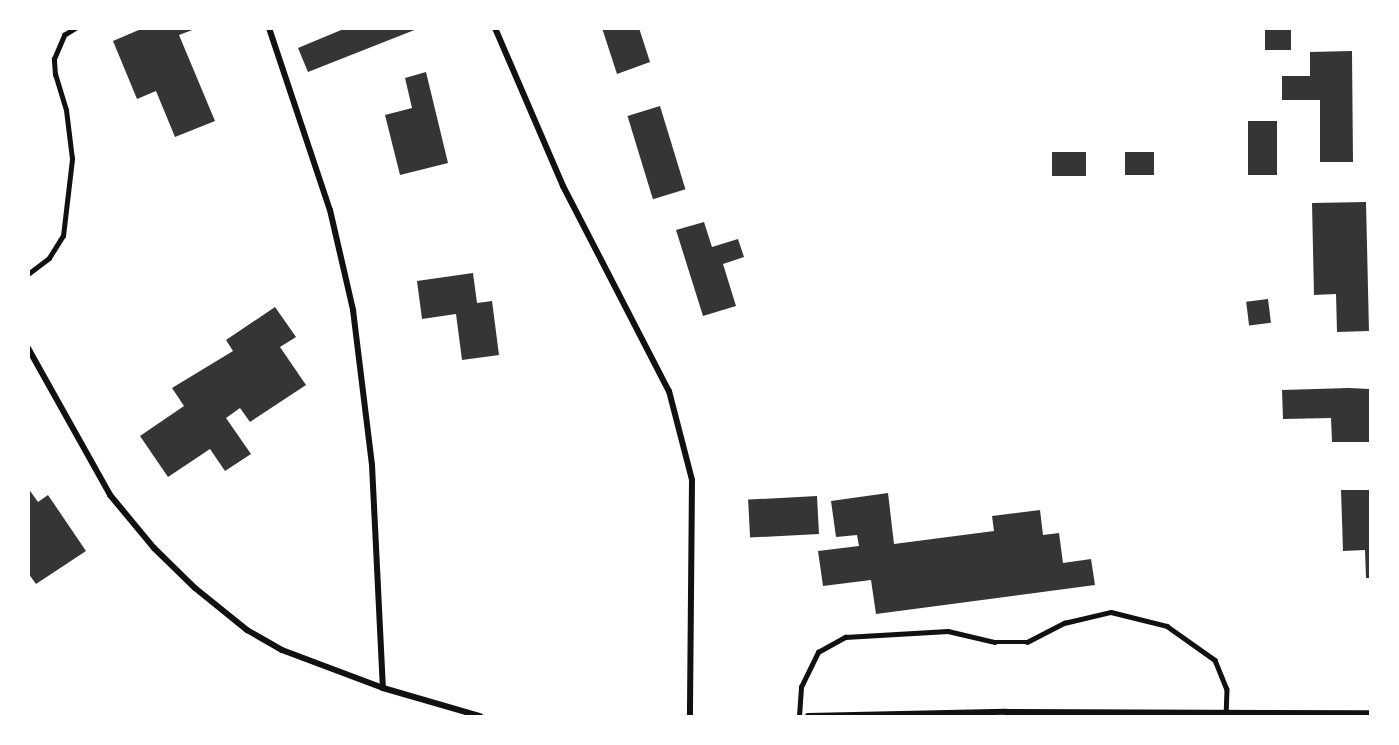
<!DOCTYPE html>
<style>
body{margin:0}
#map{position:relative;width:1399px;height:745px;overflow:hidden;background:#fff;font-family:"IBM Plex Sans",sans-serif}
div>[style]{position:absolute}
.building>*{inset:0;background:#353535;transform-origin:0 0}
.service>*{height:4.5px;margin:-2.25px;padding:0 2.25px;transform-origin:2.25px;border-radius:2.25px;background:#111}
.minor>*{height:6px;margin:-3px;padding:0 3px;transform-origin:3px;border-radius:3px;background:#111}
span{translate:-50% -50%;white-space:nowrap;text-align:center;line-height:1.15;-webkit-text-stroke:4.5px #fff;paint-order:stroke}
.frame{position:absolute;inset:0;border:30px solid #fff;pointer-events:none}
</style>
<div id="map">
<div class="building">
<i style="clip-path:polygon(346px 28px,417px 28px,417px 29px,308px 72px,298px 48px)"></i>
<i style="clip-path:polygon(602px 28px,639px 28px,650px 62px,617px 74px)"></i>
<i style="left:1265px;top:28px;width:26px;height:22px"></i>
<i style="clip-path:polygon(141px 29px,195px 29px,179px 35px,215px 121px,175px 137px,156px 91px,137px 99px,113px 41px)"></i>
<i style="clip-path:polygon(1352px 51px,1353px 162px,1320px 162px,1320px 100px,1282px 100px,1282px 76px,1310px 76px,1310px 52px)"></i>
<i style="clip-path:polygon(426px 72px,448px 163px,400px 175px,385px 115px,412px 108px,405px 78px)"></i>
<i style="left:660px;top:106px;width:87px;height:34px;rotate:73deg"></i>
<i style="left:1248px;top:121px;width:29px;height:54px"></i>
<i style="left:1052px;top:152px;width:34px;height:24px"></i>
<i style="left:1125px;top:152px;width:29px;height:23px"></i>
<i style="clip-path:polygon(1366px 202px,1369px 331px,1337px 332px,1336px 294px,1314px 295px,1312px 203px)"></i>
<i style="clip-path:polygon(704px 222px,712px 247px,738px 239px,744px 257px,723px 264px,736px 306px,703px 316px,676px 230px)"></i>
<i style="clip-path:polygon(473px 273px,477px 303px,492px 301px,499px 355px,462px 360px,456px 314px,422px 319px,417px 281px)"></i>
<i style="left:1268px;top:299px;width:24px;height:22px;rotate:83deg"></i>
<i style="clip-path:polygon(275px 307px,296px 337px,280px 347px,306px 385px,250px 422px,240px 408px,226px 418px,251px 454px,225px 471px,210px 449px,168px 477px,140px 436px,184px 406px,172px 388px,233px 351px,226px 340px)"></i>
<i style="clip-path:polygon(1349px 388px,1370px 389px,1370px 442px,1332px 442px,1331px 418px,1283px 419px,1282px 390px)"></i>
<i style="clip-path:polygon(28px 488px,38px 502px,48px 495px,86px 551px,36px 584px,28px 573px)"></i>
<i style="clip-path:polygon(1341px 490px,1370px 490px,1370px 578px,1366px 578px,1365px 550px,1343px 551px)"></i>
<i style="clip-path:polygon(888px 493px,894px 544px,994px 531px,992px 516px,1040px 510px,1043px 535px,1059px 533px,1063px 563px,1091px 559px,1095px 585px,876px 614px,871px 580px,823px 586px,818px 551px,859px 546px,857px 535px,836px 537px,831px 501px)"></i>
<i style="left:817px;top:496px;width:38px;height:69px;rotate:87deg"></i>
</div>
<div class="service">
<i style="left:28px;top:274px;width:26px;rotate:-37deg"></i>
<i style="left:49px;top:258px;width:26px;rotate:-58deg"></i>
<i style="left:63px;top:236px;width:78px;rotate:-83.3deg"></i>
<i style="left:72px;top:159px;width:49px;rotate:-97deg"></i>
<i style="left:66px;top:110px;width:37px;rotate:-107deg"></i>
<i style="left:55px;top:75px;width:16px;rotate:-94deg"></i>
<i style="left:54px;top:59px;width:26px;rotate:-67deg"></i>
<i style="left:64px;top:35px;width:13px;rotate:-32deg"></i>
<i style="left:799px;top:716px;width:29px;rotate:-86deg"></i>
<i style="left:801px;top:687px;width:39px;rotate:-64deg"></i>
<i style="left:818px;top:652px;width:31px;rotate:-29deg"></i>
<i style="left:845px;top:637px;width:103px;rotate:-3.3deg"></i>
<i style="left:948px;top:631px;width:48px;rotate:13.2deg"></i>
<i style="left:995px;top:642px;width:32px"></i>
<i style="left:1027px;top:642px;width:42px;rotate:-27.2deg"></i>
<i style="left:1064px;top:623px;width:48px;rotate:-13.2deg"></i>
<i style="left:1111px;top:612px;width:58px;rotate:14deg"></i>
<i style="left:1167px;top:626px;width:59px;rotate:35.3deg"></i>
<i style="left:1215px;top:660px;width:31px;rotate:68deg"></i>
<i style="left:1227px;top:689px;width:25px;rotate:92deg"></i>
</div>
<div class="minor">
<i style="left:269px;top:28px;width:192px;rotate:71.5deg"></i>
<i style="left:330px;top:210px;width:103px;rotate:77deg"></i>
<i style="left:353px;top:310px;width:156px;rotate:83deg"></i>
<i style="left:372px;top:465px;width:223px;rotate:87.2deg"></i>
<i style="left:495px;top:28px;width:172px;rotate:66.7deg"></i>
<i style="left:563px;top:186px;width:231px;rotate:62.7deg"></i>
<i style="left:669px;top:391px;width:92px;rotate:75.5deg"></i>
<i style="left:692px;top:480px;width:236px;rotate:90.5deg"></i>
<i style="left:28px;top:348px;width:168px;rotate:60.8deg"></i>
<i style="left:110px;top:495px;width:69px;rotate:50.3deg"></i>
<i style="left:154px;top:548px;width:57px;rotate:44.3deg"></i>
<i style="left:195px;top:588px;width:67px;rotate:38.9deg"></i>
<i style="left:247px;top:630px;width:40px;rotate:29.7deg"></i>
<i style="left:282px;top:650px;width:108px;rotate:20.6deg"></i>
<i style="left:383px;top:688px;width:101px;rotate:16.1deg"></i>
<i style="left:808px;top:716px;width:198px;rotate:-1.2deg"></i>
<i style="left:1006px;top:712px;width:364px;rotate:0.2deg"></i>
</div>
<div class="frame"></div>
</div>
